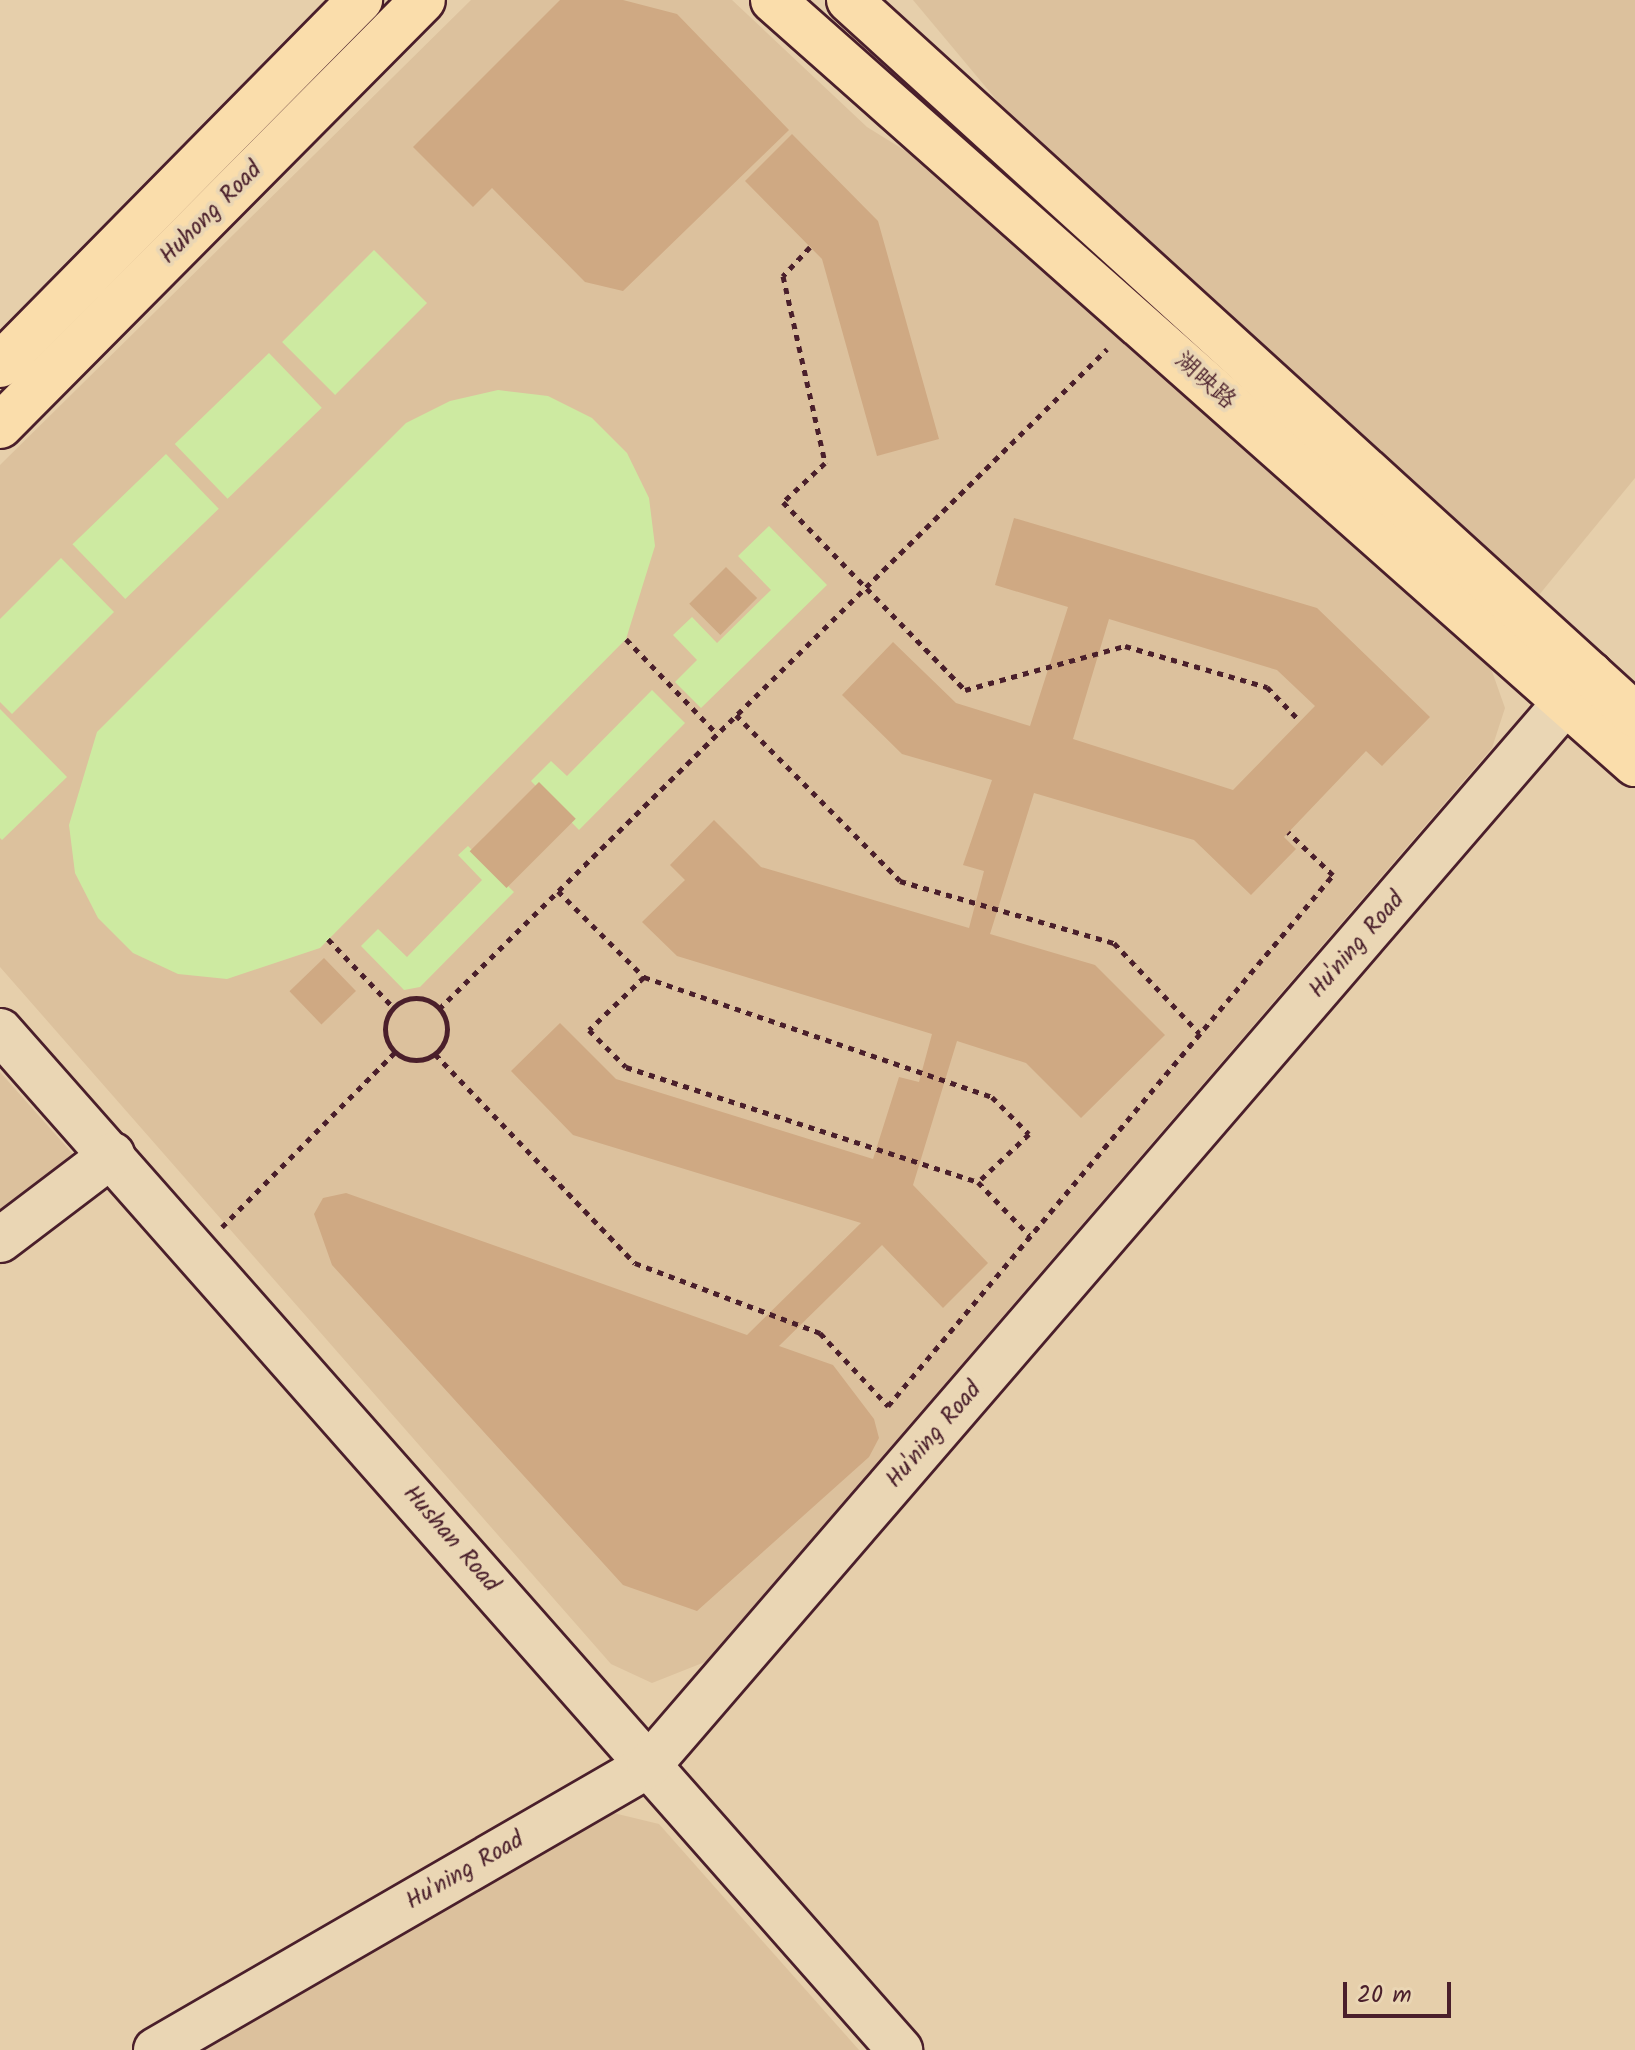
<!DOCTYPE html>
<meta charset="utf-8">
<style>
body{margin:0}
#map{position:relative;width:1635px;height:2050px;overflow:hidden;background:#e6cfab;font-family:Kalam,"LXGW WenKai TC",sans-serif}
div>[style]{position:absolute}
.built>*{inset:0;background:#dcc19d}
.green>*{inset:0;background:#cdeaa1;transform-origin:0 0}
.building>*{inset:0;background:#cfa983;transform-origin:0 0}
.path>*{height:5px;margin-top:-2.5px;transform-origin:0;background:repeating-linear-gradient(90deg,#4a1f2b 0 6px,transparent 0 12px)}
.path>.ring{margin:-2.5px;padding:0;box-sizing:content-box;background:none;border:5px solid #4a1f2b;border-radius:50%}
.roads{filter:drop-shadow(2px 0 #4a1f2b) drop-shadow(-2px 0 #4a1f2b) drop-shadow(0 2px #4a1f2b) drop-shadow(0 -2px #4a1f2b)}
.minor>*{height:44px;margin:-22px;padding:0 22px;transform-origin:22px;border-radius:22px;background:#ead6b4}
.major>*{height:44px;margin:-22px;padding:0 22px;transform-origin:22px;border-radius:22px;background:#faddab}
span{translate:-50% -50%;white-space:nowrap;text-align:center;line-height:1.15;-webkit-text-stroke:8px #ead6b4;paint-order:stroke}
.street-label{font-size:24px;color:#4a1f2b}
.scale{position:absolute;left:1343px;top:1982px;width:108px;height:36px;box-sizing:border-box;border:4px solid #4a1f2b;border-top:0;padding-left:10px;font-size:24px;line-height:28px;white-space:nowrap;color:#4a1f2b;-webkit-text-stroke:6px #ead6b4;paint-order:stroke}
</style>
<div id="map">
<div class="built">
<i style="clip-path:polygon(471px 0,732px 0,867px 127px,946px 176px,1488px 660px,1505px 708px,1492px 748px,705px 1662px,652px 1683px,611px 1664px,0 967px,0 465px)"></i>
<i style="clip-path:polygon(913px 0,1635px 0,1635px 478px,1539px 595px,1010px 116px)"></i>
<i style="clip-path:polygon(0 1072px,104px 1189px,0 1266px)"></i>
<i style="clip-path:polygon(601px 1810px,659px 1824px,859px 2050px,188px 2050px)"></i>
</div>
<div class="green">
<i style="left:374px;top:250px;width:75px;height:130px;rotate:45deg"></i>
<i style="left:269px;top:353px;width:76px;height:131px;rotate:46deg"></i>
<i style="clip-path:polygon(498px 390px,548px 396px,592px 418px,627px 453px,649px 498px,655px 546px,626px 639px,320px 948px,227px 979px,178px 974px,133px 953px,98px 918px,75px 873px,69px 825px,97px 732px,406px 423px,450px 401px)"></i>
<i style="left:166px;top:454px;width:76px;height:130px;rotate:46deg"></i>
<i style="clip-path:polygon(769px 526px,827px 585px,701px 708px,675px 682px,697px 660px,673px 635px,692px 617px,717px 643px,771px 590px,738px 556px)"></i>
<i style="clip-path:polygon(61px 558px,114px 612px,12px 714px,0 702px,0 619px)"></i>
<i style="clip-path:polygon(652px 690px,685px 723px,579px 830px,531px 781px,551px 761px,567px 776px)"></i>
<i style="clip-path:polygon(0 709px,67px 777px,2px 840px,0 838px)"></i>
<i style="clip-path:polygon(468px 846px,514px 892px,420px 987px,404px 990px,361px 946px,378px 929px,407px 957px,482px 880px,458px 855px)"></i>
</div>
<div class="building">
<i style="clip-path:polygon(560px 0,623px 0,677px 14px,789px 130px,623px 291px,585px 282px,492px 188px,473px 207px,413px 147px)"></i>
<i style="clip-path:polygon(792px 134px,878px 221px,939px 439px,877px 456px,822px 259px,745px 181px)"></i>
<i style="clip-path:polygon(evenodd,1014px 518px,1317px 608px,1430px 717px,1382px 766px,1366px 751px,1284px 837px,1296px 849px,1251px 895px,1194px 840px,1034px 793px,990px 934px,1095px 965px,1165px 1035px,1081px 1118px,1026px 1063px,957px 1041px,913px 1185px,988px 1263px,943px 1308px,882px 1245px,779px 1346px,833px 1365px,874px 1419px,879px 1438px,869px 1457px,697px 1611px,623px 1585px,332px 1265px,314px 1214px,323px 1198px,346px 1193px,747px 1335px,861px 1223px,573px 1135px,511px 1071px,560px 1023px,616px 1079px,873px 1159px,899px 1077px,919px 1082px,932px 1034px,677px 956px,642px 922px,685px 880px,670px 865px,714px 820px,761px 867px,969px 928px,984px 871px,963px 865px,992px 780px,902px 754px,842px 695px,893px 642px,956px 703px,1030px 726px,1068px 607px,995px 585px,1014px 518px,1109px 619px,1277px 670px,1315px 706px,1233px 790px,1073px 739px,1109px 619px)"></i>
<i style="left:726px;top:567px;width:44px;height:52px;rotate:45deg"></i>
<i style="left:539px;top:782px;width:52px;height:98px;rotate:45deg"></i>
<i style="left:324px;top:958px;width:46px;height:48px;rotate:46deg"></i>
</div>
<div class="path">
<i style="left:810px;top:247px;width:40px;rotate:133deg"></i>
<i style="left:783px;top:276px;width:192px;rotate:77.3deg"></i>
<i style="left:825px;top:463px;width:57px;rotate:137.1deg"></i>
<i style="left:783px;top:502px;width:262px;rotate:45.9deg"></i>
<i style="left:965px;top:690px;width:166px;rotate:-15.4deg"></i>
<i style="left:1125px;top:646px;width:148px;rotate:16.1deg"></i>
<i style="left:1267px;top:687px;width:47px;rotate:45.9deg"></i>
<i style="left:626px;top:639px;width:132px;rotate:46.2deg"></i>
<i style="left:736px;top:715px;width:233px;rotate:45.3deg"></i>
<i style="left:900px;top:881px;width:223px;rotate:16.2deg"></i>
<i style="left:1114px;top:943px;width:124px;rotate:46.6deg"></i>
<i style="left:558px;top:891px;width:122px;rotate:45deg"></i>
<i style="left:644px;top:977px;width:368px;rotate:19deg"></i>
<i style="left:992px;top:1097px;width:52px;rotate:45deg"></i>
<i style="left:1029px;top:1134px;width:70px;rotate:136.7deg"></i>
<i style="left:328px;top:939px;width:95px;rotate:46.3deg"></i>
<i style="left:644px;top:977px;width:76px;rotate:136.1deg"></i>
<i style="left:589px;top:1030px;width:52px;rotate:45deg"></i>
<i style="left:626px;top:1067px;width:370px;rotate:18.1deg"></i>
<i style="left:978px;top:1182px;width:74px;rotate:46.1deg"></i>
<i class="ring" style="left:385px;top:998px;width:57px;height:57px"></i>
<i style="left:439px;top:1009px;width:939px;rotate:-44.65deg"></i>
<i style="left:435px;top:1054px;width:289px;rotate:46.3deg"></i>
<i style="left:635px;top:1263px;width:198px;rotate:20.7deg"></i>
<i style="left:820px;top:1333px;width:100px;rotate:47deg"></i>
<i style="left:888px;top:1406px;width:693px;rotate:-50.04deg"></i>
<i style="left:1333px;top:875px;width:62px;rotate:-136.3deg"></i>
<i style="left:222px;top:1227px;width:246px;rotate:-45.3deg"></i>
</div>
<div class="roads">
<div class="minor">
<i style="left:0;top:1031px;width:1360px;rotate:48.55deg"></i>
<i style="left:0;top:1240px;width:141px;rotate:-37.2deg"></i>
<i style="left:156px;top:2050px;width:569px;rotate:-30.03deg"></i>
<i style="left:649px;top:1765px;width:1441px;rotate:-49.22deg"></i>
</div>
<div class="major">
<i style="left:773px;top:0;width:1152px;rotate:41.55deg"></i>
<i style="left:849px;top:0;width:1063px;rotate:42.29deg"></i>
<i style="left:0;top:365px;width:513px;rotate:-45.4deg"></i>
<i style="left:0;top:426px;width:600px;rotate:-45.2deg"></i>
</div>
</div>
<div class="street-label">
<span style="left:211px;top:213px;rotate:-45deg">Huhong Road</span>
<span style="left:1205px;top:381px;rotate:42deg">湖映路</span>
<span style="left:1357px;top:945px;rotate:-49deg">Hu'ning Road</span>
<span style="left:934px;top:1435px;rotate:-49deg">Hu'ning Road</span>
<span style="left:451px;top:1539px;rotate:49deg">Hushan Road</span>
<span style="left:465px;top:1871px;rotate:-30deg">Hu'ning Road</span>
</div>
<div class="scale">20 m</div>
</div>
